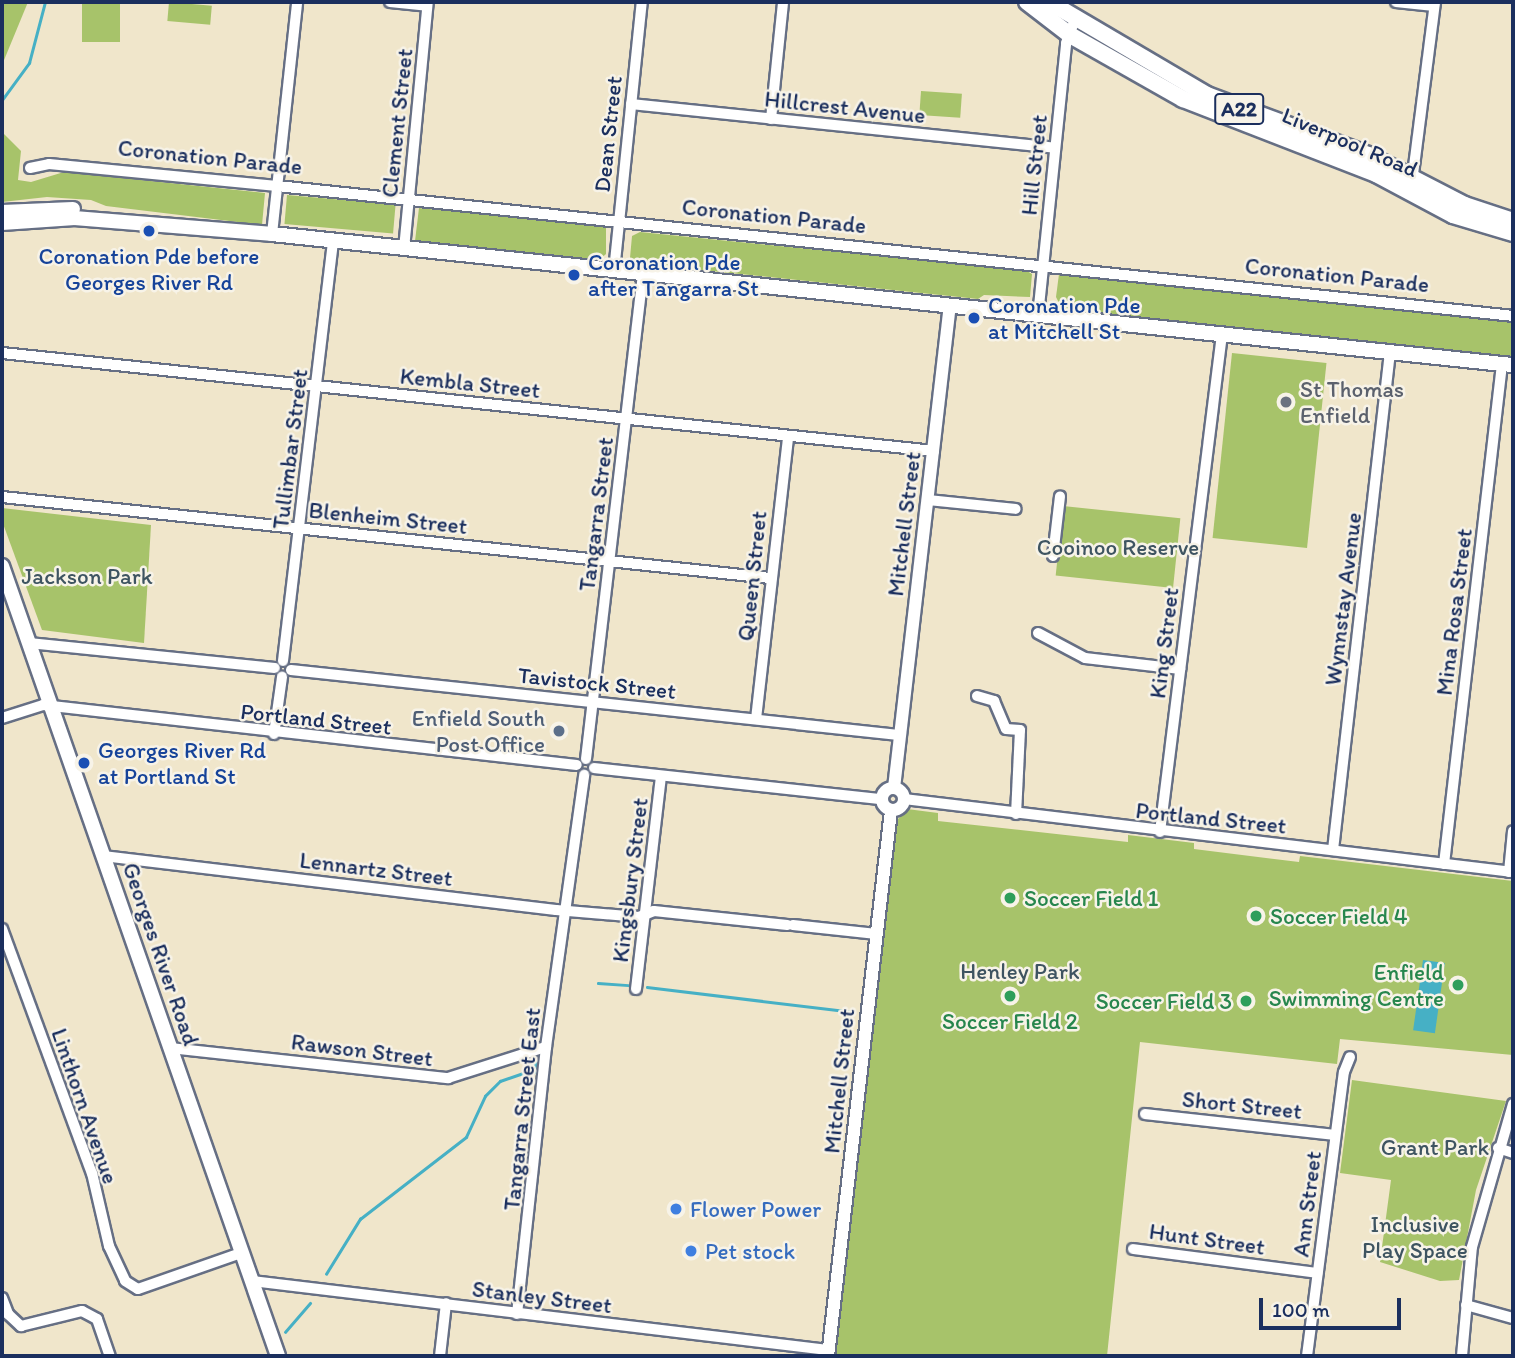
<!DOCTYPE html>
<style>
body{margin:0}
#map{position:relative;width:1515px;height:1358px;overflow:hidden;background:#f0e6cb;font-family:Itim,sans-serif}
div>[style]{position:absolute}
.green>*{inset:0;background:#a7c36a;transform-origin:0 0}
.water>*{inset:0;background:#46b0c5;transform-origin:0 0}
.stream>*{height:2.5px;margin:-1.25px;padding:0 1.25px;transform-origin:1.25px;border-radius:1.25px;background:#46b0c5}
.canal>*{height:10px;margin:-5px;padding:0 5px;transform-origin:5px;border-radius:5px;background:#46b0c5}
.roads{filter:drop-shadow(2px 0 #666f84) drop-shadow(-2px 0 #666f84) drop-shadow(0 2px #666f84) drop-shadow(0 -2px #666f84)}
.minor>*{height:10px;margin:-5px;padding:0 5px;transform-origin:5px;border-radius:5px;background:#fff}
.tertiary>*{height:12px;margin:-6px;padding:0 6px;transform-origin:6px;border-radius:6px;background:#fff}
.tertiary>.ring{margin:-6px;padding:0;box-sizing:content-box;background:none;border:12px solid #fff;border-radius:50%}
.primary>*{height:14px;margin:-7px;padding:0 7px;transform-origin:7px;border-radius:7px;background:#fff}
.trunk>*{height:16px;margin:-8px;padding:0 8px;transform-origin:8px;border-radius:8px;background:#fff}
.dots>*{width:19px;height:19px;translate:-50% -50%;box-sizing:border-box;border:4px solid #f7f3e8;border-radius:50%}
span{translate:-50% -50%;white-space:nowrap;text-align:center;line-height:1.15;-webkit-text-stroke:5px #f7f3e8;paint-order:stroke}
.shield-label span{padding:2px 5px;background:#f7f3e8;border:2px solid;border-radius:5px;-webkit-text-stroke-width:0}
.shield-label{font-size:21px;color:#1b2f5e;font-weight:700}
.street-label{font-size:23px;color:#1b2f5e}
.transit-label{font-size:23px;color:#164399}
.left{translate:0 -50%;text-align:left}
.worship-label{font-size:23px;color:#5b616d}
.park-label{font-size:23px;color:#3e5461}
.service-label{font-size:23px;color:#4e5e75}
.right{translate:-100% -50%;text-align:right}
.leisure-label{font-size:23px;color:#27864d}
.shop-label{font-size:23px;color:#366cbe}
.frame{position:absolute;inset:0;border:4px solid #1b2f5e;pointer-events:none}
.scale{position:absolute;left:1259px;top:1298px;width:142px;height:32px;box-sizing:border-box;border:4px solid #1b2f5e;border-top:0;padding-left:9px;font-size:21px;line-height:24px;white-space:nowrap;color:#1b2f5e;-webkit-text-stroke:5px #f7f3e8;paint-order:stroke}
</style>
<div id="map">
<div class="green">
<i style="clip-path:polygon(2px 2px,28px 2px,2px 65px)"></i>
<i style="left:82px;top:2px;width:38px;height:40px"></i>
<i style="left:169px;top:2px;width:43px;height:19px;rotate:5deg"></i>
<i style="left:921px;top:91px;width:41px;height:24px;rotate:4deg"></i>
<i style="clip-path:polygon(2px 132px,21px 151px,18px 180px,31px 182px,64px 172px,265px 193px,262px 225px,106px 206px,91px 200px,47px 197px,2px 202px)"></i>
<i style="left:287px;top:195px;width:109px;height:29px;rotate:5deg"></i>
<i style="clip-path:polygon(419px 208px,606px 226px,606px 254px,599px 260px,415px 241px)"></i>
<i style="clip-path:polygon(640px 232px,1027px 271px,1032px 274px,1030px 297px,984px 295px,978px 299px,645px 264px,630px 258px,632px 236px)"></i>
<i style="clip-path:polygon(1059px 274px,1513px 320px,1513px 357px,1062px 309px,1056px 297px)"></i>
<i style="left:1232px;top:353px;width:95px;height:186px;rotate:6deg"></i>
<i style="left:1063px;top:506px;width:118px;height:70px;rotate:6deg"></i>
<i style="clip-path:polygon(2px 508px,151px 525px,144px 643px,42px 630px,2px 521px)"></i>
<i style="clip-path:polygon(907px 809px,938px 813px,938px 821px,1128px 842px,1128px 835px,1194px 843px,1194px 849px,1299px 862px,1300px 856px,1513px 881px,1513px 1055px,1340px 1039px,1337px 1064px,1140px 1042px,1107px 1356px,834px 1356px,898px 819px)"></i>
<i style="clip-path:polygon(1352px 1080px,1506px 1101px,1476px 1190px,1459px 1280px,1440px 1281px,1380px 1262px,1391px 1180px,1340px 1173px)"></i>
</div>
<div class="water">
<i style="left:1423px;top:960px;width:22px;height:71px;rotate:8deg"></i>
</div>
<div class="stream">
<i style="left:2px;top:100px;width:46px;rotate:-53.9deg"></i>
<i style="left:29px;top:63px;width:63px;rotate:-75.3deg"></i>
<i style="left:598px;top:983px;width:30px;rotate:4deg"></i>
<i style="left:647px;top:987px;width:208px;rotate:6.9deg"></i>
<i style="left:326px;top:1274px;width:65px;rotate:-58.3deg"></i>
<i style="left:360px;top:1219px;width:134px;rotate:-37.7deg"></i>
<i style="left:466px;top:1137px;width:45px;rotate:-65.1deg"></i>
<i style="left:485px;top:1096px;width:21px;rotate:-45deg"></i>
<i style="left:500px;top:1081px;width:34px;rotate:-19deg"></i>
<i style="left:285px;top:1332px;width:38px;rotate:-49deg"></i>
</div>
<div class="canal">
<i style="left:532px;top:1070px;width:6px;rotate:-39deg"></i>
</div>
<div class="roads">
<div class="minor">
<i style="left:390px;top:2px;width:37px;rotate:6deg"></i>
<i style="left:1396px;top:2px;width:38px;rotate:6deg"></i>
<i style="left:631px;top:104px;width:426px;rotate:5.9deg"></i>
<i style="left:771px;top:119px;width:118px;rotate:-84.1deg"></i>
<i style="left:30px;top:168px;width:19px;rotate:-12deg"></i>
<i style="left:49px;top:164px;width:229px;rotate:5.5deg"></i>
<i style="left:277px;top:186px;width:1243px;rotate:6deg"></i>
<i style="left:1412px;top:182px;width:181px;rotate:-82.7deg"></i>
<i style="left:272px;top:234px;width:233px;rotate:-83.8deg"></i>
<i style="left:404px;top:249px;width:248px;rotate:-84.5deg"></i>
<i style="left:614px;top:271px;width:270px;rotate:-84.1deg"></i>
<i style="left:1038px;top:316px;width:274px;rotate:-84.1deg"></i>
<i style="left:1066px;top:43px;width:25px;rotate:-69deg"></i>
<i style="left:2px;top:353px;width:937px;rotate:6deg"></i>
<i style="left:2px;top:497px;width:772px;rotate:6.02deg"></i>
<i style="left:928px;top:500px;width:88px;rotate:5.8deg"></i>
<i style="left:1053px;top:556px;width:60px;rotate:-83.3deg"></i>
<i style="left:1038px;top:633px;width:53px;rotate:28deg"></i>
<i style="left:1085px;top:658px;width:96px;rotate:6.6deg"></i>
<i style="left:29px;top:643px;width:247px;rotate:5.8deg"></i>
<i style="left:283px;top:661px;width:423px;rotate:-83.2deg"></i>
<i style="left:291px;top:670px;width:611px;rotate:6.1deg"></i>
<i style="left:977px;top:696px;width:18px;rotate:16deg"></i>
<i style="left:994px;top:701px;width:30px;rotate:67deg"></i>
<i style="left:1006px;top:729px;width:14px;rotate:4deg"></i>
<i style="left:1020px;top:730px;width:84px;rotate:92.7deg"></i>
<i style="left:2px;top:718px;width:43px;rotate:-17.6deg"></i>
<i style="left:43px;top:705px;width:537px;rotate:6.41deg"></i>
<i style="left:756px;top:719px;width:284px;rotate:-83.5deg"></i>
<i style="left:274px;top:734px;width:58px;rotate:-82deg"></i>
<i style="left:586px;top:759px;width:488px;rotate:-83.3deg"></i>
<i style="left:594px;top:768px;width:289px;rotate:6.2deg"></i>
<i style="left:904px;top:799px;width:613px;rotate:6.84deg"></i>
<i style="left:1160px;top:832px;width:502px;rotate:-82.9deg"></i>
<i style="left:1333px;top:850px;width:501px;rotate:-83.47deg"></i>
<i style="left:103px;top:856px;width:456px;rotate:6.8deg"></i>
<i style="left:556px;top:910px;width:83px;rotate:4.8deg"></i>
<i style="left:639px;top:917px;width:16px;rotate:-22deg"></i>
<i style="left:654px;top:911px;width:134px;rotate:6deg"></i>
<i style="left:1444px;top:864px;width:503px;rotate:-83.38deg"></i>
<i style="left:1509px;top:872px;width:41px;rotate:-84.4deg"></i>
<i style="left:793px;top:925px;width:84px;rotate:6.1deg"></i>
<i style="left:2px;top:929px;width:260px;rotate:69.8deg"></i>
<i style="left:92px;top:1173px;width:75px;rotate:76.9deg"></i>
<i style="left:109px;top:1246px;width:38px;rotate:65deg"></i>
<i style="left:125px;top:1281px;width:15px;rotate:32deg"></i>
<i style="left:138px;top:1289px;width:109px;rotate:-19.3deg"></i>
<i style="left:636px;top:989px;width:214px;rotate:-83.3deg"></i>
<i style="left:170px;top:1048px;width:280px;rotate:6.2deg"></i>
<i style="left:448px;top:1078px;width:103px;rotate:-17.6deg"></i>
<i style="left:1145px;top:1114px;width:191px;rotate:6.3deg"></i>
<i style="left:1498px;top:1148px;width:16px;rotate:18deg"></i>
<i style="left:1133px;top:1249px;width:186px;rotate:7.4deg"></i>
<i style="left:252px;top:1281px;width:580px;rotate:6.83deg"></i>
<i style="left:2px;top:1298px;width:17px;rotate:69deg"></i>
<i style="left:8px;top:1314px;width:18px;rotate:43deg"></i>
<i style="left:21px;top:1326px;width:63px;rotate:-13.8deg"></i>
<i style="left:82px;top:1311px;width:17px;rotate:28deg"></i>
<i style="left:97px;top:1319px;width:39px;rotate:71deg"></i>
<i style="left:1466px;top:1305px;width:49px;rotate:15.5deg"></i>
<i style="left:517px;top:1314px;width:269px;rotate:-83.8deg"></i>
<i style="left:546px;top:1047px;width:275px;rotate:-82deg"></i>
<i style="left:440px;top:1356px;width:53px;rotate:-83.5deg"></i>
<i style="left:1307px;top:1356px;width:286px;rotate:-82.6deg"></i>
<i style="left:1344px;top:1072px;width:16px;rotate:-68deg"></i>
<i style="left:1462px;top:1356px;width:109px;rotate:-84.8deg"></i>
<i style="left:1472px;top:1247px;width:149px;rotate:-74deg"></i>
</div>
<div class="tertiary">
<i class="ring" style="left:882px;top:788px;width:10px;height:10px"></i>
<i style="left:894px;top:788px;width:485px;rotate:-83.4deg"></i>
<i style="left:828px;top:1356px;width:549px;rotate:-83.41deg"></i>
</div>
<div class="primary">
<i style="left:2px;top:212px;width:71px;rotate:-2.4deg"></i>
<i style="left:2px;top:223px;width:73px;rotate:-3.9deg"></i>
<i style="left:75px;top:218px;width:198px;rotate:4.6deg"></i>
<i style="left:272px;top:234px;width:1248px;rotate:6.03deg"></i>
<i style="left:2px;top:566px;width:837px;rotate:70.74deg"></i>
</div>
<div class="trunk">
<i style="left:1027px;top:2px;width:54px;rotate:37.5deg"></i>
<i style="left:1070px;top:35px;width:130px;rotate:29.5deg"></i>
<i style="left:1183px;top:99px;width:207px;rotate:21.2deg"></i>
<i style="left:1376px;top:174px;width:87px;rotate:28deg"></i>
<i style="left:1453px;top:215px;width:63px;rotate:16.7deg"></i>
<i style="left:1049px;top:2px;width:183px;rotate:30.5deg"></i>
<i style="left:1207px;top:95px;width:172px;rotate:20.4deg"></i>
<i style="left:1368px;top:155px;width:109px;rotate:27.3deg"></i>
<i style="left:1465px;top:205px;width:51px;rotate:18.4deg"></i>
</div>
</div>
<div class="dots">
<i style="left:149px;top:231px;background:#1a4fb4"></i>
<i style="left:574px;top:275px;background:#1a4fb4"></i>
<i style="left:974px;top:318px;background:#1a4fb4"></i>
<i style="left:1286px;top:402px;background:#6b7280"></i>
<i style="left:559px;top:731px;background:#5c6f8a"></i>
<i style="left:84px;top:763px;background:#1a4fb4"></i>
<i style="left:1010px;top:898px;background:#2e9e5b"></i>
<i style="left:1256px;top:916px;background:#2e9e5b"></i>
<i style="left:1458px;top:985px;background:#2e9e5b"></i>
<i style="left:1010px;top:996px;background:#2e9e5b"></i>
<i style="left:1246px;top:1001px;background:#2e9e5b"></i>
<i style="left:676px;top:1209px;background:#3f7fe0"></i>
<i style="left:691px;top:1251px;background:#3f7fe0"></i>
</div>
<div class="shield-label">
<span style="left:1239px;top:109px">A22</span>
</div>
<div class="street-label">
<span style="left:845px;top:107px;rotate:6deg">Hillcrest Avenue</span>
<span style="left:397px;top:123px;rotate:-84deg">Clement Street</span>
<span style="left:608px;top:134px;rotate:-84deg">Dean Street</span>
<span style="left:1350px;top:142px;rotate:23deg">Liverpool Road</span>
<span style="left:210px;top:157px;rotate:6deg">Coronation Parade</span>
<span style="left:1034px;top:165px;rotate:-84deg">Hill Street</span>
<span style="left:774px;top:216px;rotate:6deg">Coronation Parade</span>
<span style="left:1337px;top:275px;rotate:6deg">Coronation Parade</span>
<span style="left:470px;top:383px;rotate:6deg">Kembla Street</span>
<span style="left:290px;top:449px;rotate:-83deg">Tullimbar Street</span>
<span style="left:596px;top:514px;rotate:-83deg">Tangarra Street</span>
<span style="left:388px;top:518px;rotate:6deg">Blenheim Street</span>
<span style="left:904px;top:524px;rotate:-83deg">Mitchell Street</span>
<span style="left:752px;top:576px;rotate:-84deg">Queen Street</span>
<span style="left:1343px;top:599px;rotate:-83deg">Wynnstay Avenue</span>
<span style="left:1454px;top:612px;rotate:-83deg">Mina Rosa Street</span>
<span style="left:1164px;top:643px;rotate:-83deg">King Street</span>
<span style="left:597px;top:683px;rotate:6deg">Tavistock Street</span>
<span style="left:316px;top:719px;rotate:6deg">Portland Street</span>
<span style="left:1211px;top:818px;rotate:6deg">Portland Street</span>
<span style="left:376px;top:869px;rotate:7deg">Lennartz Street</span>
<span style="left:630px;top:880px;rotate:-83deg">Kingsbury Street</span>
<span style="left:161px;top:954px;rotate:71deg">Georges River Road</span>
<span style="left:362px;top:1050px;rotate:7deg">Rawson Street</span>
<span style="left:839px;top:1081px;rotate:-84deg">Mitchell Street</span>
<span style="left:1242px;top:1105px;rotate:6deg">Short Street</span>
<span style="left:85px;top:1106px;rotate:71deg">Linthorn Avenue</span>
<span style="left:522px;top:1109px;rotate:-84deg">Tangarra Street East</span>
<span style="left:1307px;top:1204px;rotate:-83deg">Ann Street</span>
<span style="left:1207px;top:1239px;rotate:8deg">Hunt Street</span>
<span style="left:542px;top:1297px;rotate:7deg">Stanley Street</span>
</div>
<div class="transit-label">
<span style="left:149px;top:269px">Coronation Pde before<br>Georges River Rd</span>
<span class="left" style="left:588px;top:275px">Coronation Pde<br>after Tangarra St</span>
<span class="left" style="left:988px;top:318px">Coronation Pde<br>at Mitchell St</span>
<span class="left" style="left:98px;top:763px">Georges River Rd<br>at Portland St</span>
</div>
<div class="worship-label">
<span class="left" style="left:1300px;top:402px">St Thomas<br>Enfield</span>
</div>
<div class="park-label">
<span style="left:1118px;top:547px">Cooinoo Reserve</span>
<span style="left:87px;top:576px">Jackson Park</span>
<span style="left:1020px;top:971px">Henley Park</span>
<span style="left:1435px;top:1147px">Grant Park</span>
<span style="left:1415px;top:1237px">Inclusive<br>Play Space</span>
</div>
<div class="service-label">
<span class="right" style="left:545px;top:731px">Enfield South<br>Post Office</span>
</div>
<div class="leisure-label">
<span class="left" style="left:1024px;top:898px">Soccer Field 1</span>
<span class="left" style="left:1270px;top:916px">Soccer Field 4</span>
<span class="right" style="left:1444px;top:985px">Enfield<br>Swimming Centre</span>
<span class="right" style="left:1232px;top:1001px">Soccer Field 3</span>
<span style="left:1010px;top:1021px">Soccer Field 2</span>
</div>
<div class="shop-label">
<span class="left" style="left:690px;top:1209px">Flower Power</span>
<span class="left" style="left:705px;top:1251px">Pet stock</span>
</div>
<div class="frame"></div>
<div class="scale">100 m</div>
</div>
